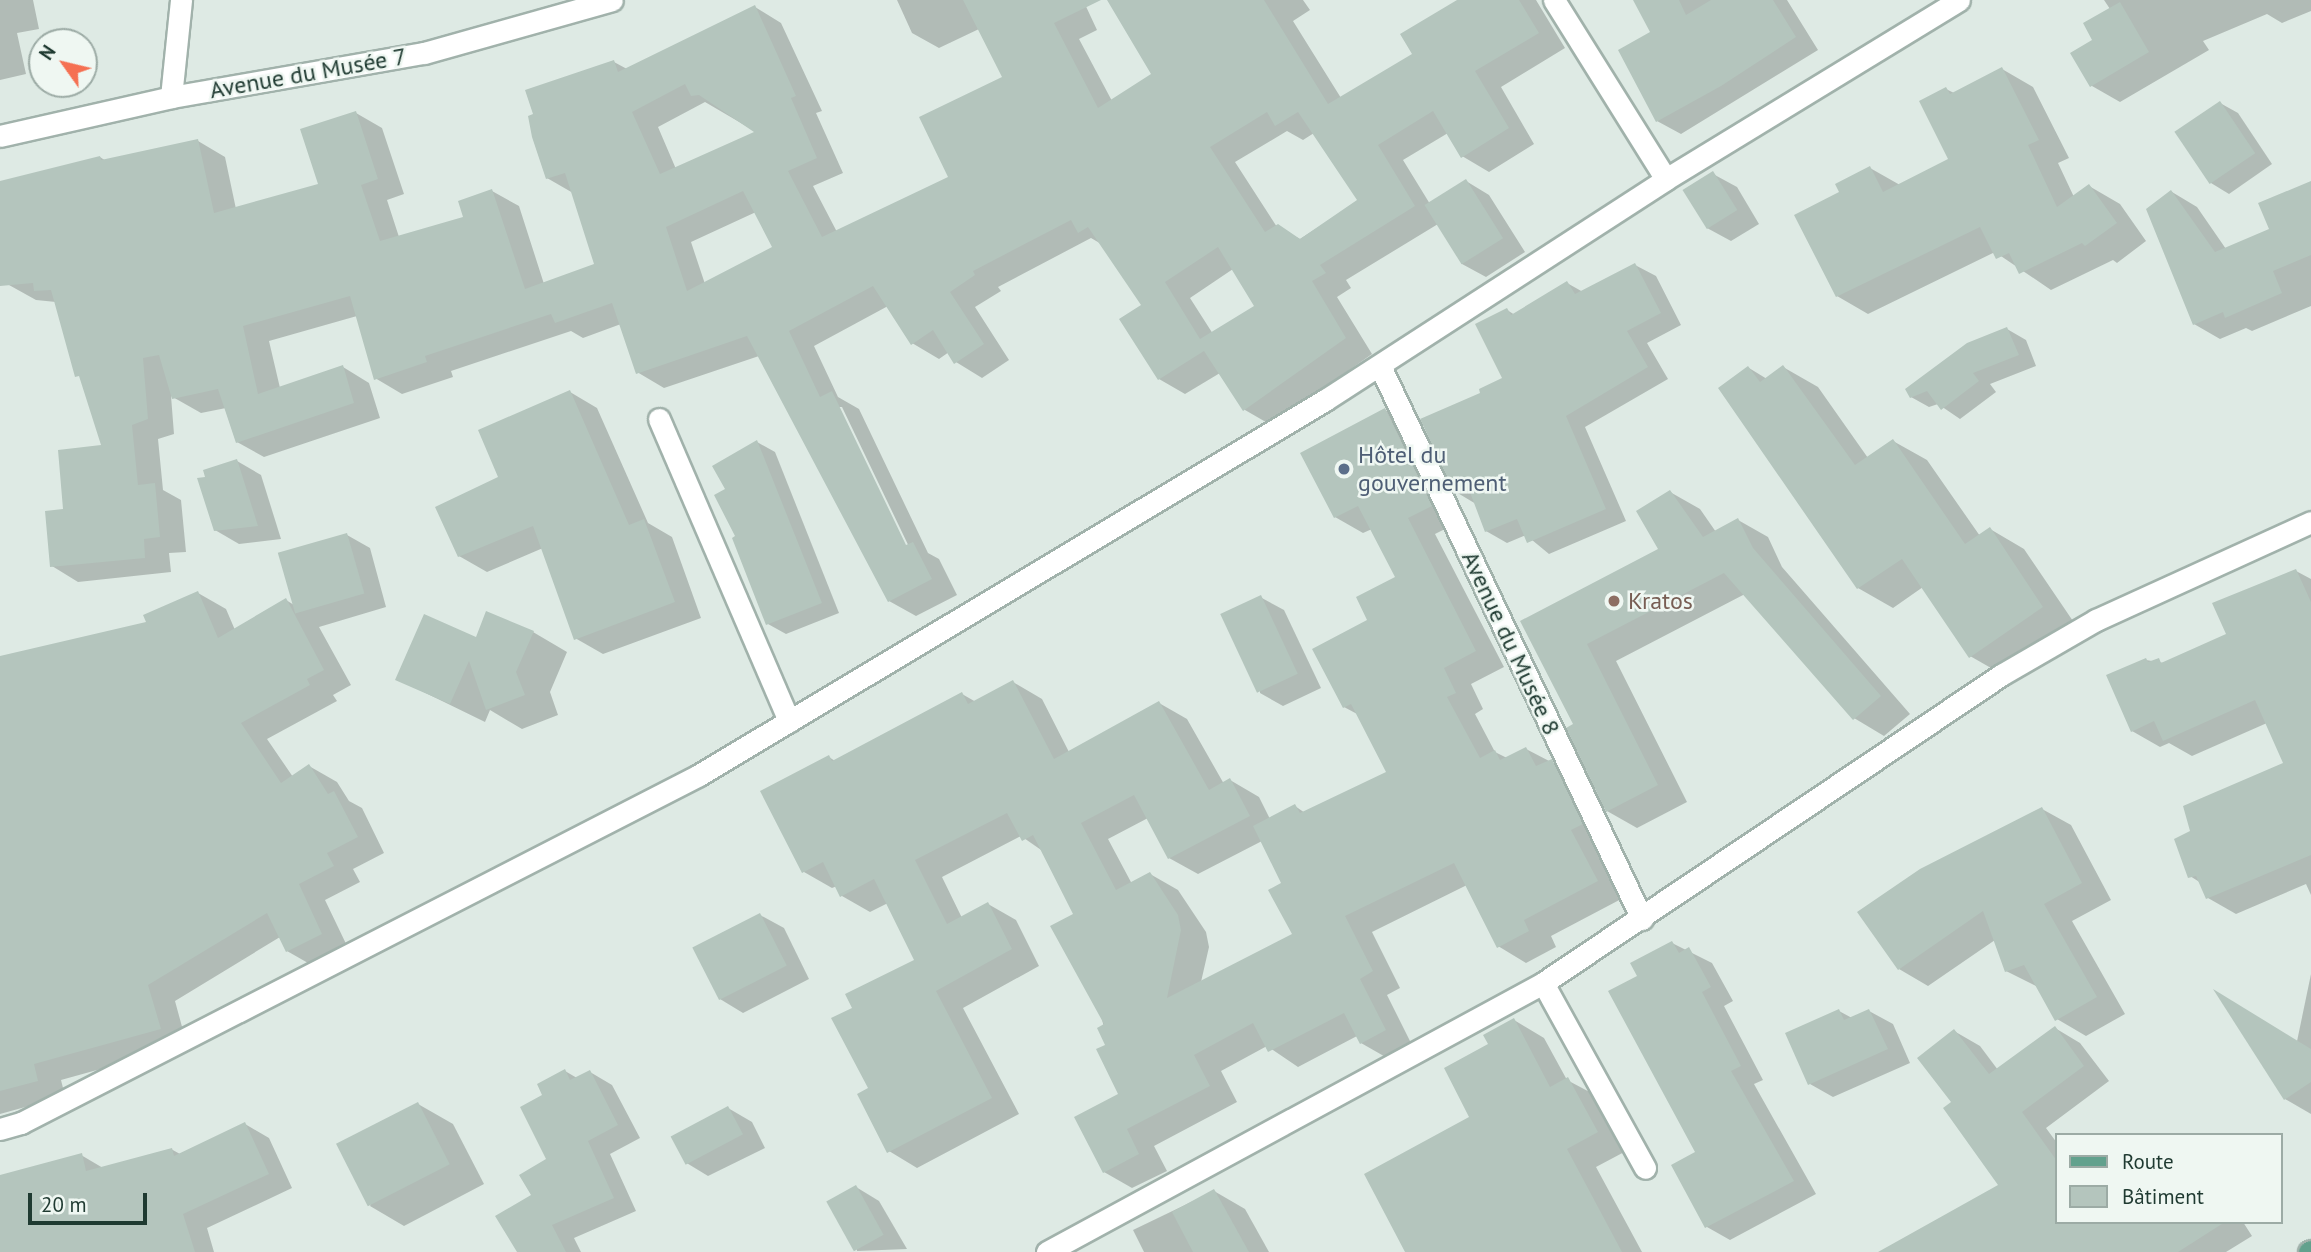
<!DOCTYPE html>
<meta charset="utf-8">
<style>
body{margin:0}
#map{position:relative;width:2311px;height:1252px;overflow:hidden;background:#deeae4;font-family:"PT Sans",sans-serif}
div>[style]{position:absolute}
.shadow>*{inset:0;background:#0003}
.building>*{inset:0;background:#b4c5bd;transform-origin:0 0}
.roads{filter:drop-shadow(2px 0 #a1b2ab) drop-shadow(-2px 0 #a1b2ab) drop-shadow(0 2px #a1b2ab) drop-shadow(0 -2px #a1b2ab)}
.minor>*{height:21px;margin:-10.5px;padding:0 10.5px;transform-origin:10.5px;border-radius:10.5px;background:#fff}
.major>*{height:21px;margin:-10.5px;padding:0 10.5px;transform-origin:10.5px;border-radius:10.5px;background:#62a18d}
.dots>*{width:19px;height:19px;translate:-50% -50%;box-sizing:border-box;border:4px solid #eff7f2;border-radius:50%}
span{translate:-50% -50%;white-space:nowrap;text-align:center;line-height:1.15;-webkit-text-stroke:5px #eff7f2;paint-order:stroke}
.street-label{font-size:24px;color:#1f3a31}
.service-label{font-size:24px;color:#4e5e75}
.left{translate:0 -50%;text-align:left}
.education-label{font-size:24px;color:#785e54}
.legend{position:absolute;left:2055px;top:1133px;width:228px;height:91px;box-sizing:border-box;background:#eff7f2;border:2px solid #9caba5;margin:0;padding:9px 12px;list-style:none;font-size:21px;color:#1f3a31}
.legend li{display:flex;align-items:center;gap:14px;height:35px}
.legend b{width:35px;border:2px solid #9caba5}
.north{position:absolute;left:28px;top:28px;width:70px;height:70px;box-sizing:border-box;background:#eff7f2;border:2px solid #9caba5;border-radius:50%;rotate:304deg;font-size:19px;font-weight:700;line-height:28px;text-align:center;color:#1f3a31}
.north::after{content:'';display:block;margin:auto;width:24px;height:32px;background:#f57052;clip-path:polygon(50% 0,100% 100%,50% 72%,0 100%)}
.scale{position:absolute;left:28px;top:1193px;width:119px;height:32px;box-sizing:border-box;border:4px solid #1f3a31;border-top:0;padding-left:9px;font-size:21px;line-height:24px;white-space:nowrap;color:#1f3a31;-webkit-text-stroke:5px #eff7f2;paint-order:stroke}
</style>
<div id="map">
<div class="shadow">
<i style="clip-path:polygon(0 0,33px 0,39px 29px,17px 33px,26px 74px,0 80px)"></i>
<i style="clip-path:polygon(evenodd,897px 0,1083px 0,1097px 30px,1079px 39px,1112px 101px,1153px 75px,1163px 0,1303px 0,1310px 10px,1293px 21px,1341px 98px,1414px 54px,1460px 0,1536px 0,1565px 48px,1501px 87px,1534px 144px,1489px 172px,1462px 156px,1448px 133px,1403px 160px,1430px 204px,1466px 181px,1489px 195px,1525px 252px,1486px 277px,1462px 264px,1438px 224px,1346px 280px,1351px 288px,1337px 297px,1372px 354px,1271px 425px,1245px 410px,1220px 373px,1185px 394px,1159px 379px,1143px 306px,1103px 245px,1091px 238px,998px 287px,1001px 291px,975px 307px,1009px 360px,982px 378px,956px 362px,949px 352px,939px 359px,912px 343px,888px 306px,814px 346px,838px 397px,859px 409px,928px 553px,939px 559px,957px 595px,916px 616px,889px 601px,759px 356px,664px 388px,637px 372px,621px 324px,583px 338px,571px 331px,451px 371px,453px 377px,402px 394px,375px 378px,357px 316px,269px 341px,280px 388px,343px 367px,369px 383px,380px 418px,264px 457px,237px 442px,226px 408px,201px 413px,171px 396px,174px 434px,158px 439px,163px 490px,181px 500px,186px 552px,169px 553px,171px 572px,78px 582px,52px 566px,65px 511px,103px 447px,56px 302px,36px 300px,9px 285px,100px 157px,106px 161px,198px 141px,225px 157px,236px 209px,320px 185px,356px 113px,382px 128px,404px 194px,387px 200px,399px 237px,466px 218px,492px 191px,519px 206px,544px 284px,597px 265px,573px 193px,547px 178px,614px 62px,627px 69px,755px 7px,781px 23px,822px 111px,816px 113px,843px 173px,813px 186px,837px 232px,950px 178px,1005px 78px,979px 29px,939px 48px,912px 33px,897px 0,705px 102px,758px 133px,676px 169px,658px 127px,705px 102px,897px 0,1287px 131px,1303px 140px,1314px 133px,1359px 201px,1300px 239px,1277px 227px,1235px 162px,1287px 131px,897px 0,756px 212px,775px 248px,705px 284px,691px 242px,756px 212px,897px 0,1233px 269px,1256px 307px,1213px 334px,1190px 298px,1233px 269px,897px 0,838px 407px,842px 407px,912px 553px,908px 554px,838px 407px)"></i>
<i style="clip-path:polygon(1635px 0,1787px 0,1818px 50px,1681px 134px,1657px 121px,1653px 33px)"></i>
<i style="clip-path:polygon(2104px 0,2311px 0,2311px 11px,2282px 23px,2267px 14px,2203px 41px,2209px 50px,2120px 102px,2092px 86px,2095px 40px,2110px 9px)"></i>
<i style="clip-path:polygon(2002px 69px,2033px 87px,2069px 158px,2058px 163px,2074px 197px,2089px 186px,2120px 204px,2146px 241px,2117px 263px,2113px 260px,2051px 290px,1995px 252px,1868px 314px,1837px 296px,1842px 193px,1870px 168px,1900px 185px,1951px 160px,1946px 89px,1954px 93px)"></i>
<i style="clip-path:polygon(2220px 103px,2238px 113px,2272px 164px,2229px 194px,2211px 183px,2177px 132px)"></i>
<i style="clip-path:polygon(1713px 174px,1737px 187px,1759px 224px,1731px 241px,1707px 228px)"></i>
<i style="clip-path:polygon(2311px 183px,2311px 306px,2252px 331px,2246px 328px,2220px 339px,2194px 324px,2172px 192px,2197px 207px,2226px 249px,2272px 229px)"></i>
<i style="clip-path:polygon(1635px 265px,1656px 276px,1681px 325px,1647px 343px,1668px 379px,1585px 427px,1626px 521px,1549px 554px,1526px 535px,1507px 543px,1486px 531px,1476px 504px,1456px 492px,1483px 394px,1504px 379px,1507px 310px,1515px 315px,1567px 283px,1583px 292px)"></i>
<i style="clip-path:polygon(2007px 329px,2026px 340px,2036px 366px,1990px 384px,1996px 392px,1960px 419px,1938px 404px,1929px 407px,1911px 397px)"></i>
<i style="clip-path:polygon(1783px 367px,1818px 387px,1868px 458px,1893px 441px,1927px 460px,1980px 536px,1990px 529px,2024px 549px,2077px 627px,2005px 676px,1970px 656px,1923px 587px,1893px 608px,1858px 588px,1749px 368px,1767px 379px)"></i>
<i style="clip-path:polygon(570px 392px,597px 408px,648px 523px,672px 537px,701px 618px,603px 654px,575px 638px,543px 548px,487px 572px,459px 556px,501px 478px)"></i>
<i style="clip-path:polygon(evenodd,1385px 410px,1413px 426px,1459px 522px,1435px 534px,1504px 667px,1471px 684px,1483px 709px,1475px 714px,1495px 752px,1507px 758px,1526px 749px,1580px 777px,1625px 897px,1551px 936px,1556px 947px,1526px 963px,1498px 946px,1467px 885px,1372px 932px,1400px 988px,1387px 995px,1413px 1047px,1389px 1059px,1361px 1043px,1357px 1036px,1298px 1067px,1267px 1046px,1221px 1071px,1237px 1102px,1154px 1146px,1167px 1171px,1132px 1188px,1104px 1172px,1121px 1094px,1075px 914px,1044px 852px,1021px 836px,942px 877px,962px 918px,988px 904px,1016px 920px,1039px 966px,963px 1008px,1019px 1114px,917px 1168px,889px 1151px,854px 1009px,916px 961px,888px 903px,870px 912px,842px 896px,837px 886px,832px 888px,804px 872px,829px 757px,835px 761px,962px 694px,976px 702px,1013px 682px,1042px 699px,1069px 752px,1159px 703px,1187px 719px,1224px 784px,1230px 780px,1259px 797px,1270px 819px,1295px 806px,1305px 813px,1388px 773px,1359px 715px,1344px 707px,1370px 621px,1397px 578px,1372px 529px,1363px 533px,1335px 517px,1385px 410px,1148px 818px,1169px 858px,1198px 874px,1262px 841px,1284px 884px,1294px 935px,1201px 982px,1209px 947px,1206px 932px,1178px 890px,1150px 874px,1132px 884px,1108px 839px,1148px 818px)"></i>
<i style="clip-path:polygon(757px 442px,775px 452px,839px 613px,786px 634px,768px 624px,727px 490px)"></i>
<i style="clip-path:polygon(237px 461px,261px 475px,281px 539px,239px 544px,215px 530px)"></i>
<i style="clip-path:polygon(1670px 492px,1700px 509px,1716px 532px,1738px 520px,1768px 537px,1782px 567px,1910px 714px,1884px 736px,1854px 718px,1745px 594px,1616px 661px,1687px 802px,1637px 828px,1607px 811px,1575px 725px,1522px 621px,1661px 550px)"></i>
<i style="clip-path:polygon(347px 535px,370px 548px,386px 607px,319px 627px,351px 685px,333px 695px,337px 701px,267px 739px,293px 777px,309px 766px,337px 782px,349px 801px,362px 808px,384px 853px,353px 869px,360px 882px,325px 900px,349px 950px,315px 967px,287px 951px,280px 937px,175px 1001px,187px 1045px,61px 1080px,65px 1096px,0 1114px,0 658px,149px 624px,198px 593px,226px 609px,235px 630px,286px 600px,294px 605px)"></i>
<i style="clip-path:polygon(2296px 571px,2311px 579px,2311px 895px,2306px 884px,2236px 914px,2208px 898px,2201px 883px,2190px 876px,2192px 832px,2285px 764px,2267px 723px,2192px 756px,2169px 743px,2160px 747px,2132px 731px,2146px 660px,2164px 663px,2228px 635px)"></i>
<i style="clip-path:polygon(1260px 597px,1284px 610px,1321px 688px,1283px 706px,1260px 693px)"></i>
<i style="clip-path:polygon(533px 632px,567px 652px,550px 692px,558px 715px,522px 729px,490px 710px,485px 722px,397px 679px,477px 639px)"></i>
<i style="clip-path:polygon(2042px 809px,2071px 825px,2111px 900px,2072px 921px,2125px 1014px,2086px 1036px,2057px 1019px,2038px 987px,2006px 971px,1995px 940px,1928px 986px,1899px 969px)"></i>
<i style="clip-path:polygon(760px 915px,784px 928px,809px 979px,743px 1013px,720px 999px)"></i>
<i style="clip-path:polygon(1672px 943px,1712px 963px,1733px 1001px,1724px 1006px,1763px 1080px,1754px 1084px,1816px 1194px,1730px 1240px,1707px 1227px,1698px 1152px,1639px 976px)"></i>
<i style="clip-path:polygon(2311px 974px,2311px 1114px,2285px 1099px)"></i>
<i style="clip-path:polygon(1839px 1011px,1852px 1018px,1869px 1011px,1893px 1024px,1910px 1063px,1833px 1097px,1810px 1084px)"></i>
<i style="clip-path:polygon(1514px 1020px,1544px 1038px,1567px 1080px,1599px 1097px,1628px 1150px,1596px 1167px,1642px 1252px,1407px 1252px,1472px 1118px,1491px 1045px)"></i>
<i style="clip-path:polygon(2055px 1028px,2080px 1043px,2109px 1081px,2046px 1128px,2057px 1143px,2057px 1222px,2243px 1222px,2252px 1236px,2226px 1252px,1886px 1252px,2001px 1185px,1953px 1102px,1954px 1031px,1980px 1046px,1998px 1070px)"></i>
<i style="clip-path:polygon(565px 1071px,577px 1078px,590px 1072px,612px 1085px,640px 1138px,610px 1154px,636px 1211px,574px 1238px,581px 1252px,519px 1252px,533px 1195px,548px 1159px,544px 1096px)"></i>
<i style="clip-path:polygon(418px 1104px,453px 1124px,484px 1184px,404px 1226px,370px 1206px)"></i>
<i style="clip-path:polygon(728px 1108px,752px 1122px,765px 1148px,708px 1176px,685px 1162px)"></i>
<i style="clip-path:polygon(245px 1124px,269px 1138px,292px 1188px,207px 1228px,214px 1252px,0 1252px,0 1177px,81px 1155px,103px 1168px,171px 1149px,180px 1154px)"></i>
<i style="clip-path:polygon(856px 1187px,879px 1201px,907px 1249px,857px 1251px)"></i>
<i style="clip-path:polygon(1214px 1191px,1245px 1209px,1269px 1252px,1144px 1252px,1133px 1230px)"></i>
</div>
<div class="building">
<i style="clip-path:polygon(evenodd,963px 0,1101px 0,1054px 23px,1098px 108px,1151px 74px,1107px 0,1264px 0,1328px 104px,1412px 54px,1400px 34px,1457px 0,1519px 0,1539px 33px,1475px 71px,1509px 128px,1461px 158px,1433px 111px,1378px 145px,1415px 206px,1320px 265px,1326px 273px,1312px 281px,1346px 338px,1243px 411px,1204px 351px,1158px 380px,1119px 319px,1141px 305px,1088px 227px,1078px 233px,1071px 220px,973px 271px,975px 275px,950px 292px,984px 344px,954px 364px,933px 330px,911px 345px,873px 286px,789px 331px,820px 397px,832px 391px,906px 545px,913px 542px,932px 579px,888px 602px,747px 336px,636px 374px,612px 303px,555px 323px,551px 314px,425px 356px,427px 362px,374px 380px,350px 296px,243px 326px,258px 394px,343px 365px,354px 403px,236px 443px,218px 389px,172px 399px,159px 355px,143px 358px,148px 419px,132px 425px,138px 485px,155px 483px,160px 537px,144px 539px,145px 558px,50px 567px,45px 511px,63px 509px,58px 450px,101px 445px,79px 376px,75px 377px,51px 290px,34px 291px,33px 283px,0 286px,0 181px,100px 156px,101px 160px,198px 139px,214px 213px,318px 184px,300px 129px,356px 111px,378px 179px,361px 185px,380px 241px,463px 217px,458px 201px,492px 189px,525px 289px,594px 264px,565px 173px,546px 179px,532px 137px,528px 116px,533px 114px,525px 90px,614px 60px,618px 72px,755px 5px,796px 96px,791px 98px,817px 158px,788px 171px,822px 237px,948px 177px,919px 117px,1002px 77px,963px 0,685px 84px,691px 96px,699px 95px,754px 132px,660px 174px,632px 112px,685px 84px,963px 0,1267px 112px,1275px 126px,1298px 112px,1357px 200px,1300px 239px,1278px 224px,1265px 232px,1210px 147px,1267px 112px,963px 0,743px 191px,772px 247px,687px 291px,666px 227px,743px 191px,963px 0,1218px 247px,1254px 306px,1200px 339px,1165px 282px,1218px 247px)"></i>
<i style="clip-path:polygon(1633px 0,1679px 0,1686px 15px,1711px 0,1773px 0,1796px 37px,1721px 86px,1656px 122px,1618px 50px,1650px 32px)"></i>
<i style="clip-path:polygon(2120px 2px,2149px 52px,2090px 87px,2070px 53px,2092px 40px,2083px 23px)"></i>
<i style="clip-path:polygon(2002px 67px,2039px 140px,2028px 145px,2057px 207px,2089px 184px,2117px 223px,2085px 246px,2082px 243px,2019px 274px,2009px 253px,1996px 259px,1980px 227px,1836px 297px,1794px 215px,1839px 192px,1835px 184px,1870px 166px,1883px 192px,1948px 159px,1919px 101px,1946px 87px,1950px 94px)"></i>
<i style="left:2220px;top:101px;width:63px;height:55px;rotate:56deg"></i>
<i style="left:1713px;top:171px;width:46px;height:36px;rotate:58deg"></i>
<i style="left:1466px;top:179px;width:70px;height:49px;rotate:58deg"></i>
<i style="clip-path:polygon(2311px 181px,2311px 255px,2273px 271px,2282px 293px,2225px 318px,2223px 312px,2193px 325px,2146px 209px,2171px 190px,2215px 252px,2269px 229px,2258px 203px)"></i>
<i style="clip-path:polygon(1635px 263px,1661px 313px,1627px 331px,1648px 367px,1566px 416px,1606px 509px,1527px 543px,1517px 519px,1485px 532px,1468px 487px,1455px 494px,1420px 419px,1480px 393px,1479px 389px,1502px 378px,1475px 324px,1507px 308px,1511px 315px,1567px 281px,1575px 294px)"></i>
<i style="clip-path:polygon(2007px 327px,2019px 355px,1973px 373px,1979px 381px,1941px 410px,1927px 391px,1910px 398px,1905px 389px,1967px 343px)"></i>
<i style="clip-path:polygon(1783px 365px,1855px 465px,1893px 439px,1965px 544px,1990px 527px,2043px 607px,1969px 658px,1902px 559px,1857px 589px,1718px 388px,1748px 366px,1760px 382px)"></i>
<i style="clip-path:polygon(570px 390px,629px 525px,644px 519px,675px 602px,574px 640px,533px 526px,458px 557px,435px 507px,498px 477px,478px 430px)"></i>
<i style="clip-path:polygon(1385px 408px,1432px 506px,1408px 518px,1476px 651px,1444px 668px,1456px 693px,1447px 697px,1480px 758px,1495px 750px,1500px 760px,1526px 747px,1536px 766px,1552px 759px,1583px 824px,1571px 830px,1598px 881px,1524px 920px,1529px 931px,1497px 948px,1454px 863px,1345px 916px,1373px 971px,1360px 979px,1386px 1030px,1360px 1044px,1344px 1013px,1268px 1052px,1253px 1023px,1194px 1055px,1210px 1086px,1127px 1129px,1139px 1154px,1103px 1173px,1074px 1117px,1118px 1094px,1096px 1049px,1105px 1045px,1097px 1028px,1104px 1024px,1050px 926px,1073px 914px,1033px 835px,1022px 841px,1007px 813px,915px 860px,947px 924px,988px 902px,1012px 949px,936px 991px,992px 1098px,887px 1153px,857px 1094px,868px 1088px,831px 1018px,852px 1008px,845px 994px,914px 960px,874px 879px,840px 897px,823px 862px,802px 873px,760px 791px,829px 755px,832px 761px,962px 692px,968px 704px,1013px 680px,1054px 759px,1159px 701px,1209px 790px,1230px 778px,1250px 816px,1168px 859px,1134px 795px,1081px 823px,1116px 890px,1150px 872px,1178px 915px,1181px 930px,1167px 998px,1292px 934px,1268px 890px,1281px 883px,1253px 826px,1295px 804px,1300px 813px,1386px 772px,1351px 704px,1343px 708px,1312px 649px,1367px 620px,1356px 597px,1395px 577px,1358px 506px,1334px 518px,1300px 453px)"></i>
<i style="clip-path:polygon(757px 440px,822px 603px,766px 625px,732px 538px,735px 536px,714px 495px,725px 489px,712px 466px)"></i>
<i style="clip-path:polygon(237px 459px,258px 526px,214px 531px,197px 478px,205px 477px,203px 470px)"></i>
<i style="clip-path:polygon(1670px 490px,1703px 537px,1738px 518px,1753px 548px,1881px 696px,1853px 720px,1724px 573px,1587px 644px,1658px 785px,1606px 812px,1566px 728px,1573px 724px,1520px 621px,1658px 549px,1636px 511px)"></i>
<i style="left:347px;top:533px;width:63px;height:72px;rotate:74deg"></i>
<i style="clip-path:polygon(2296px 569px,2311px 602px,2311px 855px,2206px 899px,2196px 876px,2188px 878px,2174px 839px,2190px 831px,2183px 806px,2283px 763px,2255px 700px,2163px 741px,2154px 721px,2131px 732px,2106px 675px,2146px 658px,2148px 662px,2159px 658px,2161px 663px,2226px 634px,2212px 603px)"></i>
<i style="clip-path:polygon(198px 591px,218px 638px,286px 598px,324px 670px,307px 679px,310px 685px,241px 723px,281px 783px,309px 764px,328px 794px,334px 791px,358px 837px,327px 853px,334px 866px,299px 884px,322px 934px,286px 952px,267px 913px,148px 985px,161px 1029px,34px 1064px,38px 1081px,0 1091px,0 656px,146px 622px,143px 615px)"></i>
<i style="left:1261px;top:595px;width:87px;height:45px;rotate:65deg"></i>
<i style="clip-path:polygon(486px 611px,534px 631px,516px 672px,525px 695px,486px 710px,469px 661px,450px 704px,395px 680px,424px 614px,476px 637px)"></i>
<i style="clip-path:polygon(2042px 807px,2082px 883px,2044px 904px,2097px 997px,2055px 1021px,2024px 965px,2005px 972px,1983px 911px,1898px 970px,1857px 912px,1920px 869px)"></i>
<i style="left:760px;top:913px;width:59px;height:76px;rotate:63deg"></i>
<i style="clip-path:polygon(1672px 941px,1679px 953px,1689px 947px,1711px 987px,1702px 992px,1741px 1066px,1731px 1071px,1794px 1181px,1705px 1228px,1671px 1165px,1695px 1152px,1608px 991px,1637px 976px,1630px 963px)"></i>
<i style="clip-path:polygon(2213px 989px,2311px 1049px,2311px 1082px,2284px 1100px)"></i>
<i style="clip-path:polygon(1839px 1009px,1844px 1020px,1869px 1009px,1888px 1049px,1808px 1085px,1785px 1033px)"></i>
<i style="clip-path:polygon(1514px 1018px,1550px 1087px,1568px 1077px,1598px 1132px,1567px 1149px,1622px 1252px,1405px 1252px,1364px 1174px,1469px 1117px,1444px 1068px,1488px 1044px,1483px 1035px)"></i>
<i style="clip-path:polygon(2055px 1026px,2084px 1066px,2022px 1112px,2057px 1161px,2057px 1222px,2225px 1222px,2178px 1252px,1878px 1252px,1998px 1185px,1943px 1108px,1951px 1102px,1917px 1058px,1954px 1029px,1989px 1074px)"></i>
<i style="clip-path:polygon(565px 1069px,570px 1080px,590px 1070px,618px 1125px,588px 1141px,614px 1198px,552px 1225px,566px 1252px,517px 1252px,495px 1216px,531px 1195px,519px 1175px,546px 1159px,520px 1107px,542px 1095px,537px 1084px)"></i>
<i style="left:418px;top:1102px;width:70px;height:92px;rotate:63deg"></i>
<i style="left:728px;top:1106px;width:32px;height:65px;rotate:62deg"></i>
<i style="clip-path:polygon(245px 1122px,269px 1174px,183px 1214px,195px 1252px,0 1252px,0 1175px,82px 1153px,86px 1171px,172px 1148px,174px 1156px)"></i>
<i style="left:856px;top:1185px;width:57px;height:34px;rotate:61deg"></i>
<i style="clip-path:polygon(1214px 1189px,1249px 1252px,1193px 1252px,1172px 1212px)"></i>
</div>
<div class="roads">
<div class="minor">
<i style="left:1554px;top:0;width:211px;rotate:58deg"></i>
<i style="left:171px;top:97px;width:98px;rotate:-84.1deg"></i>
<i style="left:0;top:136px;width:175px;rotate:-12.8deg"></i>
<i style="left:171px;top:97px;width:257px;rotate:-9.9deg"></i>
<i style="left:424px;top:53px;width:195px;rotate:-15.7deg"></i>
<i style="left:1380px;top:366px;width:612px;rotate:64.65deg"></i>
<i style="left:659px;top:419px;width:329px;rotate:66.7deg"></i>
<i style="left:1543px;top:983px;width:211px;rotate:61.1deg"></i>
<i style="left:0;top:1129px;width:22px;rotate:-16deg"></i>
<i style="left:21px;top:1123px;width:762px;rotate:-27.17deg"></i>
<i style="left:699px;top:775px;width:730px;rotate:-30.92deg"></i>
<i style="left:1325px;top:400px;width:406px;rotate:-32.9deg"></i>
<i style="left:1666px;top:179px;width:343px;rotate:-31.4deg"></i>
<i style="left:1047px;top:1252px;width:564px;rotate:-28.47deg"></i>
<i style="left:1543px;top:983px;width:552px;rotate:-33.92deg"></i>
<i style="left:2001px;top:675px;width:110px;rotate:-30.1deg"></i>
<i style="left:2096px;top:620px;width:236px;rotate:-24.5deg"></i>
</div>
<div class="major">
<i style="left:2309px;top:1252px;width:2px;rotate:-27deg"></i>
</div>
</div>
<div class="dots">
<i style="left:1344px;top:469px;background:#5c6f8a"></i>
<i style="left:1614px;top:601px;background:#8d6e63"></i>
</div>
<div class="street-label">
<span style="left:308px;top:73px;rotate:-10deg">Avenue du Musée 7</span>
<span style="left:1511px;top:643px;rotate:65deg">Avenue du Musée 8</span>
</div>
<div class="service-label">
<span class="left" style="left:1358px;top:469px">Hôtel du<br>gouvernement</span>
</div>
<div class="education-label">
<span class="left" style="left:1628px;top:601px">Kratos</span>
</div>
<ul class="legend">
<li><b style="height:9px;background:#62a18d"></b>Route</li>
<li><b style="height:19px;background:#b4c5bd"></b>Bâtiment</li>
</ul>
<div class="north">N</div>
<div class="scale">20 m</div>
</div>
